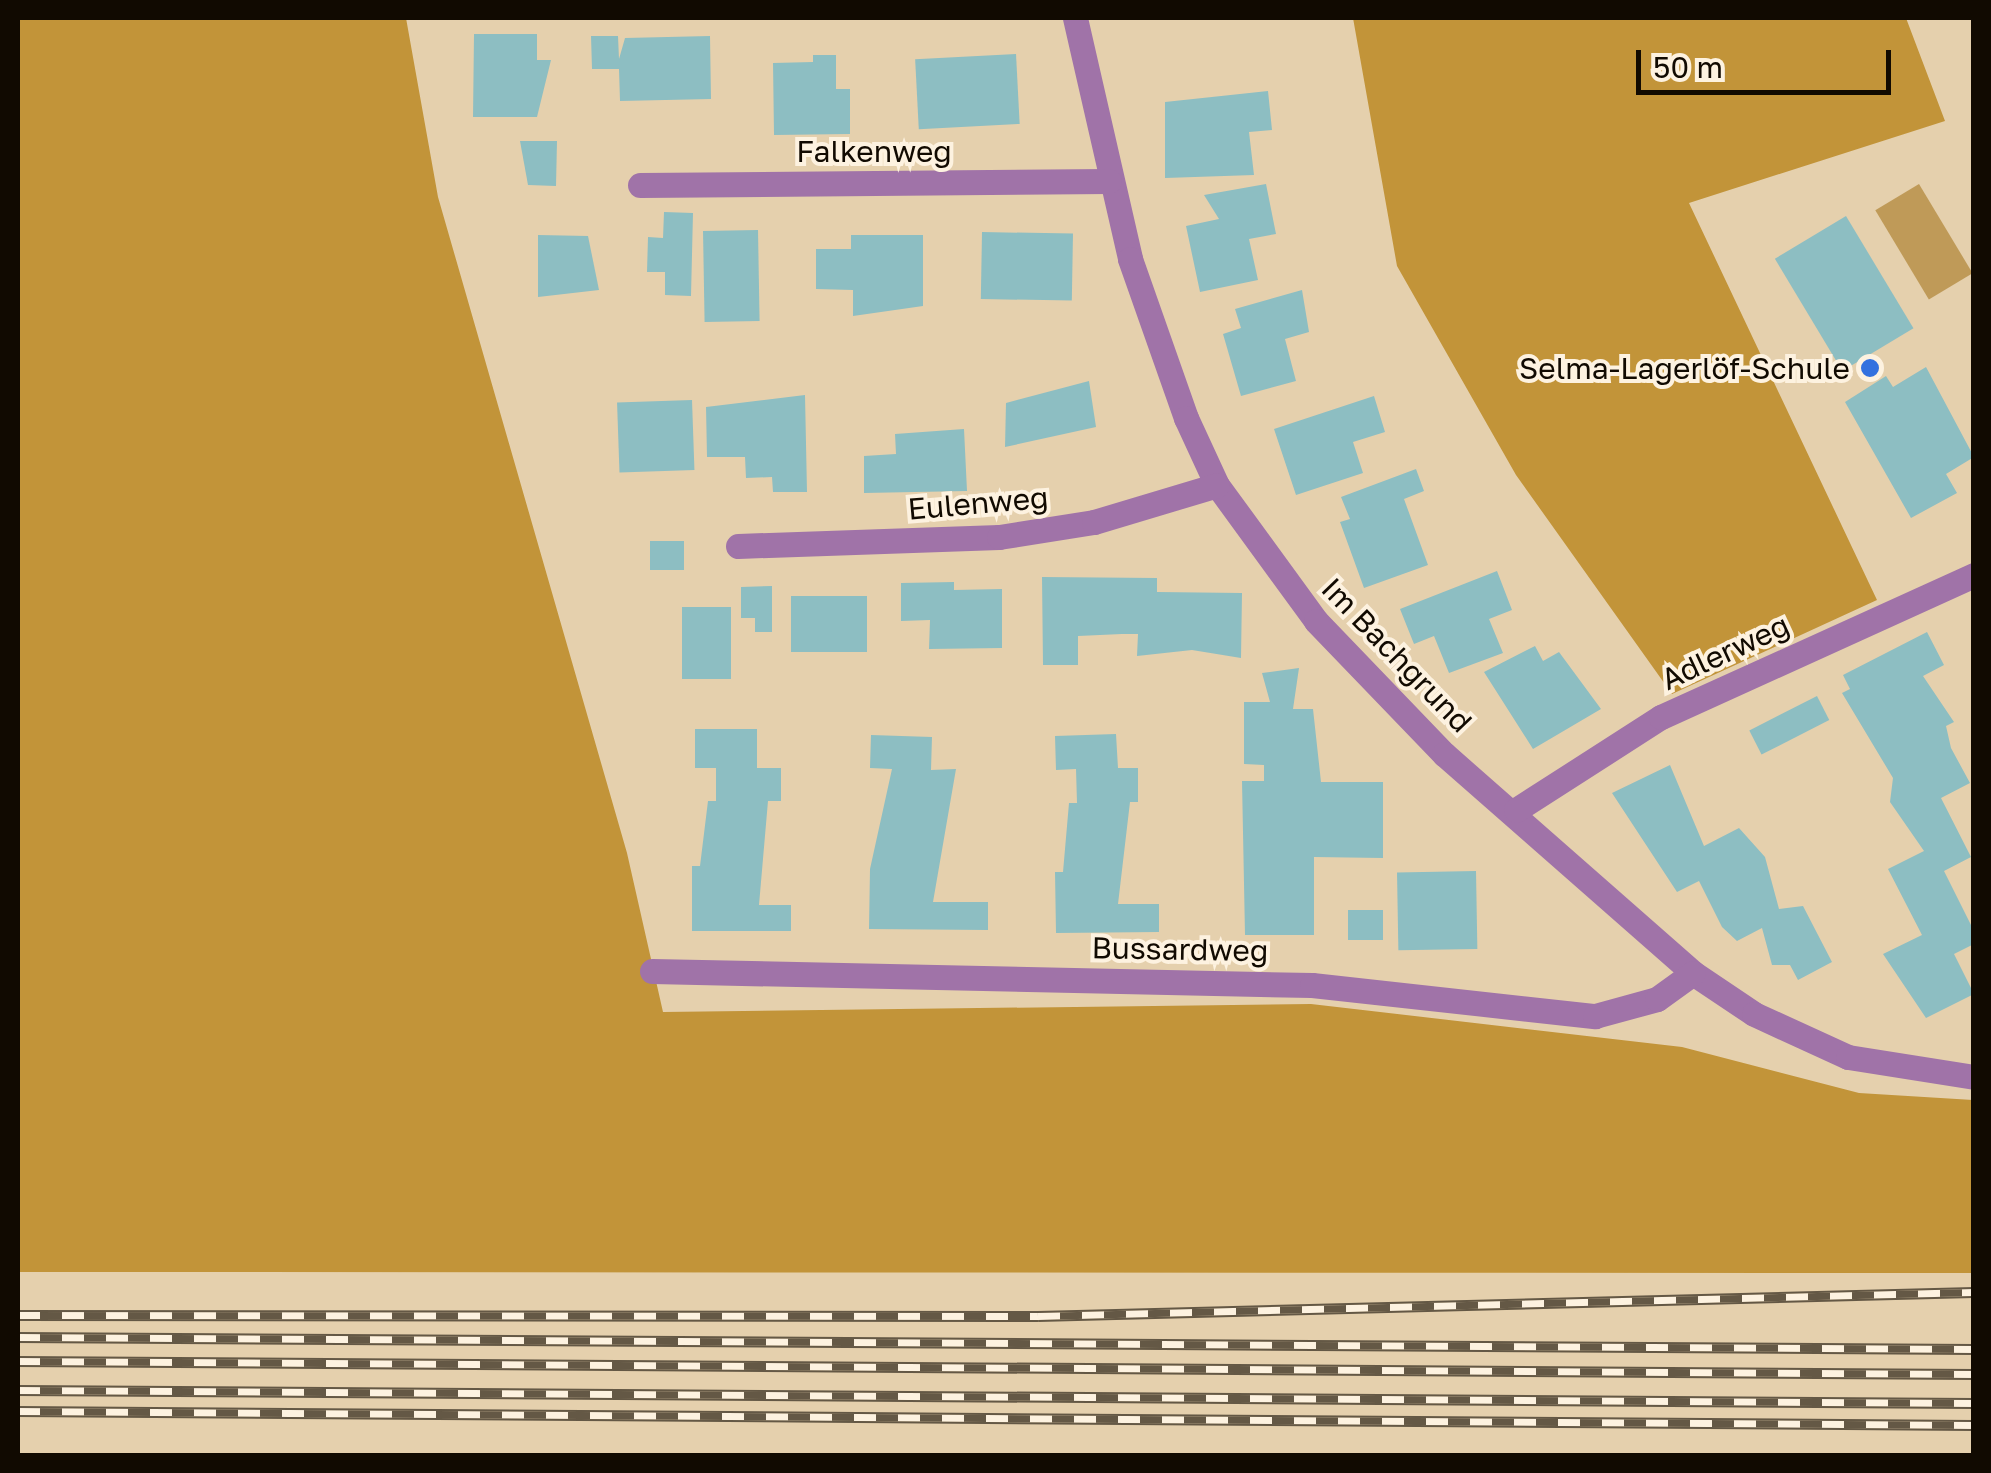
<!DOCTYPE html>
<meta charset="utf-8">
<style>
body{margin:0}
#map{position:relative;width:1991px;height:1473px;overflow:hidden;background:#e5d0ad;font-family:"Golos Text",sans-serif}
div>[style]{position:absolute}
.green>*{inset:0;background:#bf9a58;transform-origin:0 0}
.forest>*{inset:0;background:#c29439}
.building>*{inset:0;background:#8dbec2;transform-origin:0 0}
.minor>*{height:25px;margin:-12.5px;padding:0 12.5px;transform-origin:12.5px;border-radius:12.5px;background:#a073a8}
.rail>*{height:11px;margin-top:-5.5px;transform-origin:0;background:repeating-linear-gradient(90deg,#fdf2e0 0 22px,#645845 0 44px);box-sizing:border-box;border-block:2px solid #645845}
.dots>*{width:28px;height:28px;translate:-50% -50%;box-sizing:border-box;border:5px solid #fdf2e0;border-radius:50%}
span{translate:-50% -50%;white-space:nowrap;text-align:center;line-height:1.15;-webkit-text-stroke:8px #fdf2e0;paint-order:stroke}
.street-label{font-size:30px;color:#110a01}
.poi-label{font-size:30px;color:#110a01}
.right{translate:-100% -50%;text-align:right}
.frame{position:absolute;inset:0;border:20px solid #110a01;pointer-events:none}
.scale{position:absolute;left:1636px;top:50px;width:255px;height:45px;box-sizing:border-box;border:5px solid #110a01;border-top:0;padding-left:12px;font-size:30px;line-height:35px;white-space:nowrap;color:#110a01;-webkit-text-stroke:8px #fdf2e0;paint-order:stroke}
</style>
<div id="map">
<div class="green">
<i style="left:1919px;top:184px;width:104px;height:51px;rotate:59deg"></i>
</div>
<div class="forest">
<i style="clip-path:polygon(18px 18px,406px 18px,438px 197px,627px 853px,663px 1012px,1311px 1004px,1682px 1047px,1859px 1093px,1973px 1100px,1973px 1273px,18px 1272px)"></i>
<i style="clip-path:polygon(1353px 18px,1906px 18px,1945px 121px,1689px 203px,1877px 600px,1672px 694px,1516px 475px,1397px 266px)"></i>
</div>
<div class="building">
<i style="clip-path:polygon(474px 34px,537px 34px,537px 60px,551px 60px,537px 117px,473px 117px)"></i>
<i style="clip-path:polygon(591px 36px,618px 36px,619px 59px,625px 38px,710px 36px,711px 99px,620px 101px,619px 69px,592px 69px)"></i>
<i style="left:1016px;top:54px;width:70px;height:101px;rotate:87deg"></i>
<i style="clip-path:polygon(813px 55px,836px 55px,836px 89px,850px 89px,850px 134px,774px 135px,773px 63px,813px 62px)"></i>
<i style="clip-path:polygon(1268px 91px,1272px 130px,1249px 132px,1254px 175px,1165px 178px,1165px 102px)"></i>
<i style="clip-path:polygon(520px 141px,557px 141px,556px 186px,528px 185px)"></i>
<i style="clip-path:polygon(1266px 184px,1276px 234px,1249px 239px,1258px 280px,1200px 292px,1186px 226px,1219px 219px,1204px 195px)"></i>
<i style="clip-path:polygon(664px 212px,693px 213px,691px 296px,665px 295px,665px 272px,647px 272px,648px 237px,663px 238px)"></i>
<i style="left:1846px;top:216px;width:131px;height:83px;rotate:59deg"></i>
<i style="left:758px;top:230px;width:91px;height:55px;rotate:89deg"></i>
<i style="left:982px;top:232px;width:91px;height:67px;rotate:1deg"></i>
<i style="clip-path:polygon(538px 235px,588px 236px,599px 290px,538px 297px)"></i>
<i style="clip-path:polygon(851px 235px,923px 235px,923px 306px,853px 316px,853px 290px,816px 289px,816px 249px,851px 249px)"></i>
<i style="clip-path:polygon(1302px 290px,1309px 332px,1285px 339px,1296px 381px,1241px 396px,1223px 334px,1241px 328px,1235px 309px)"></i>
<i style="clip-path:polygon(1926px 367px,1974px 457px,1946px 474px,1957px 493px,1911px 518px,1845px 402px,1886px 376px,1893px 387px)"></i>
<i style="clip-path:polygon(1089px 381px,1096px 427px,1005px 447px,1006px 403px)"></i>
<i style="clip-path:polygon(805px 395px,807px 492px,773px 492px,772px 477px,746px 478px,745px 457px,707px 457px,706px 407px)"></i>
<i style="clip-path:polygon(1374px 396px,1385px 432px,1353px 442px,1363px 473px,1296px 495px,1274px 429px)"></i>
<i style="left:692px;top:400px;width:70px;height:75px;rotate:88deg"></i>
<i style="clip-path:polygon(964px 429px,967px 491px,864px 493px,864px 456px,896px 454px,895px 434px)"></i>
<i style="clip-path:polygon(1416px 469px,1424px 491px,1404px 499px,1428px 565px,1364px 588px,1340px 522px,1350px 519px,1341px 497px)"></i>
<i style="left:650px;top:541px;width:34px;height:29px"></i>
<i style="clip-path:polygon(1497px 571px,1512px 610px,1489px 619px,1503px 653px,1449px 673px,1434px 636px,1414px 644px,1400px 609px)"></i>
<i style="clip-path:polygon(1042px 577px,1157px 578px,1157px 592px,1242px 593px,1241px 658px,1192px 650px,1137px 656px,1138px 634px,1122px 634px,1078px 636px,1078px 665px,1043px 665px)"></i>
<i style="clip-path:polygon(954px 582px,954px 590px,1002px 589px,1002px 648px,929px 649px,930px 620px,901px 621px,901px 583px)"></i>
<i style="clip-path:polygon(772px 586px,772px 632px,755px 632px,755px 618px,741px 618px,741px 587px)"></i>
<i style="left:867px;top:596px;width:56px;height:76px;rotate:90deg"></i>
<i style="left:682px;top:607px;width:49px;height:72px"></i>
<i style="clip-path:polygon(1927px 632px,1944px 665px,1923px 676px,1954px 722px,1946px 726px,1951px 748px,1970px 783px,1941px 798px,1971px 857px,1944px 871px,1974px 931px,1974px 944px,1954px 954px,1974px 994px,1926px 1018px,1883px 954px,1922px 935px,1888px 869px,1924px 851px,1890px 802px,1893px 778px,1842px 693px,1850px 689px,1843px 675px)"></i>
<i style="clip-path:polygon(1535px 646px,1543px 661px,1559px 652px,1601px 709px,1533px 749px,1484px 672px)"></i>
<i style="clip-path:polygon(1299px 668px,1293px 709px,1313px 709px,1321px 782px,1383px 782px,1383px 858px,1314px 857px,1314px 935px,1245px 935px,1242px 781px,1264px 781px,1264px 765px,1244px 764px,1244px 702px,1270px 702px,1262px 673px)"></i>
<i style="left:1817px;top:696px;width:27px;height:76px;rotate:63deg"></i>
<i style="clip-path:polygon(695px 729px,757px 729px,757px 768px,781px 768px,781px 801px,768px 801px,759px 905px,791px 905px,791px 931px,692px 931px,692px 866px,700px 866px,708px 801px,716px 801px,716px 768px,695px 768px)"></i>
<i style="clip-path:polygon(1116px 734px,1118px 768px,1138px 768px,1138px 802px,1130px 802px,1118px 904px,1159px 904px,1159px 932px,1056px 933px,1055px 872px,1063px 872px,1069px 803px,1077px 803px,1076px 769px,1056px 770px,1055px 736px)"></i>
<i style="clip-path:polygon(871px 735px,932px 737px,931px 770px,956px 769px,933px 902px,988px 902px,988px 930px,869px 929px,870px 869px,892px 769px,870px 768px)"></i>
<i style="clip-path:polygon(1670px 765px,1704px 846px,1739px 828px,1765px 857px,1779px 909px,1803px 906px,1832px 962px,1798px 980px,1790px 965px,1772px 965px,1762px 928px,1737px 941px,1722px 927px,1699px 881px,1677px 892px,1612px 793px)"></i>
<i style="left:1476px;top:871px;width:78px;height:79px;rotate:89deg"></i>
<i style="left:1348px;top:910px;width:35px;height:30px"></i>
</div>
<div class="minor">
<i style="left:1075px;top:18px;width:247px;rotate:77.1deg"></i>
<i style="left:1130px;top:259px;width:169px;rotate:70.6deg"></i>
<i style="left:1186px;top:418px;width:74px;rotate:65.2deg"></i>
<i style="left:1217px;top:485px;width:168px;rotate:53.9deg"></i>
<i style="left:1316px;top:621px;width:185px;rotate:46.1deg"></i>
<i style="left:1444px;top:754px;width:332px;rotate:41.3deg"></i>
<i style="left:1693px;top:973px;width:73px;rotate:33.9deg"></i>
<i style="left:1754px;top:1014px;width:103px;rotate:24.6deg"></i>
<i style="left:1848px;top:1057px;width:128px;rotate:9deg"></i>
<i style="left:640px;top:185px;width:469px;rotate:-0.5deg"></i>
<i style="left:738px;top:546px;width:261px;rotate:-2deg"></i>
<i style="left:999px;top:537px;width:96px;rotate:-9deg"></i>
<i style="left:1094px;top:522px;width:128px;rotate:-16.7deg"></i>
<i style="left:1516px;top:810px;width:172px;rotate:-32.7deg"></i>
<i style="left:1661px;top:717px;width:344px;rotate:-24.4deg"></i>
<i style="left:652px;top:971px;width:660px;rotate:1.22deg"></i>
<i style="left:1312px;top:985px;width:285px;rotate:6.3deg"></i>
<i style="left:1595px;top:1016px;width:64px;rotate:-15.3deg"></i>
<i style="left:1657px;top:999px;width:44px;rotate:-35.8deg"></i>
</div>
<div class="rail">
<i style="left:18px;top:1315px;width:1020px;rotate:0.06deg"></i>
<i style="left:1038px;top:1316px;width:936px;rotate:-1.47deg"></i>
<i style="left:18px;top:1337px;width:1956px;rotate:0.35deg"></i>
<i style="left:18px;top:1361px;width:1956px;rotate:0.38deg"></i>
<i style="left:18px;top:1390px;width:1956px;rotate:0.38deg"></i>
<i style="left:18px;top:1411px;width:1956px;rotate:0.41deg"></i>
</div>
<div class="dots">
<i style="left:1870px;top:368px;background:#3371df"></i>
</div>
<div class="street-label">
<span style="left:874px;top:151px">Falkenweg</span>
<span style="left:978px;top:503px;rotate:-5deg">Eulenweg</span>
<span style="left:1725px;top:652px;rotate:-25deg">Adlerweg</span>
<span style="left:1397px;top:655px;rotate:46deg">Im Bachgrund</span>
<span style="left:1180px;top:949px;rotate:1deg">Bussardweg</span>
</div>
<div class="poi-label">
<span class="right" style="left:1850px;top:368px">Selma-Lagerlöf-Schule</span>
</div>
<div class="frame"></div>
<div class="scale">50 m</div>
</div>
